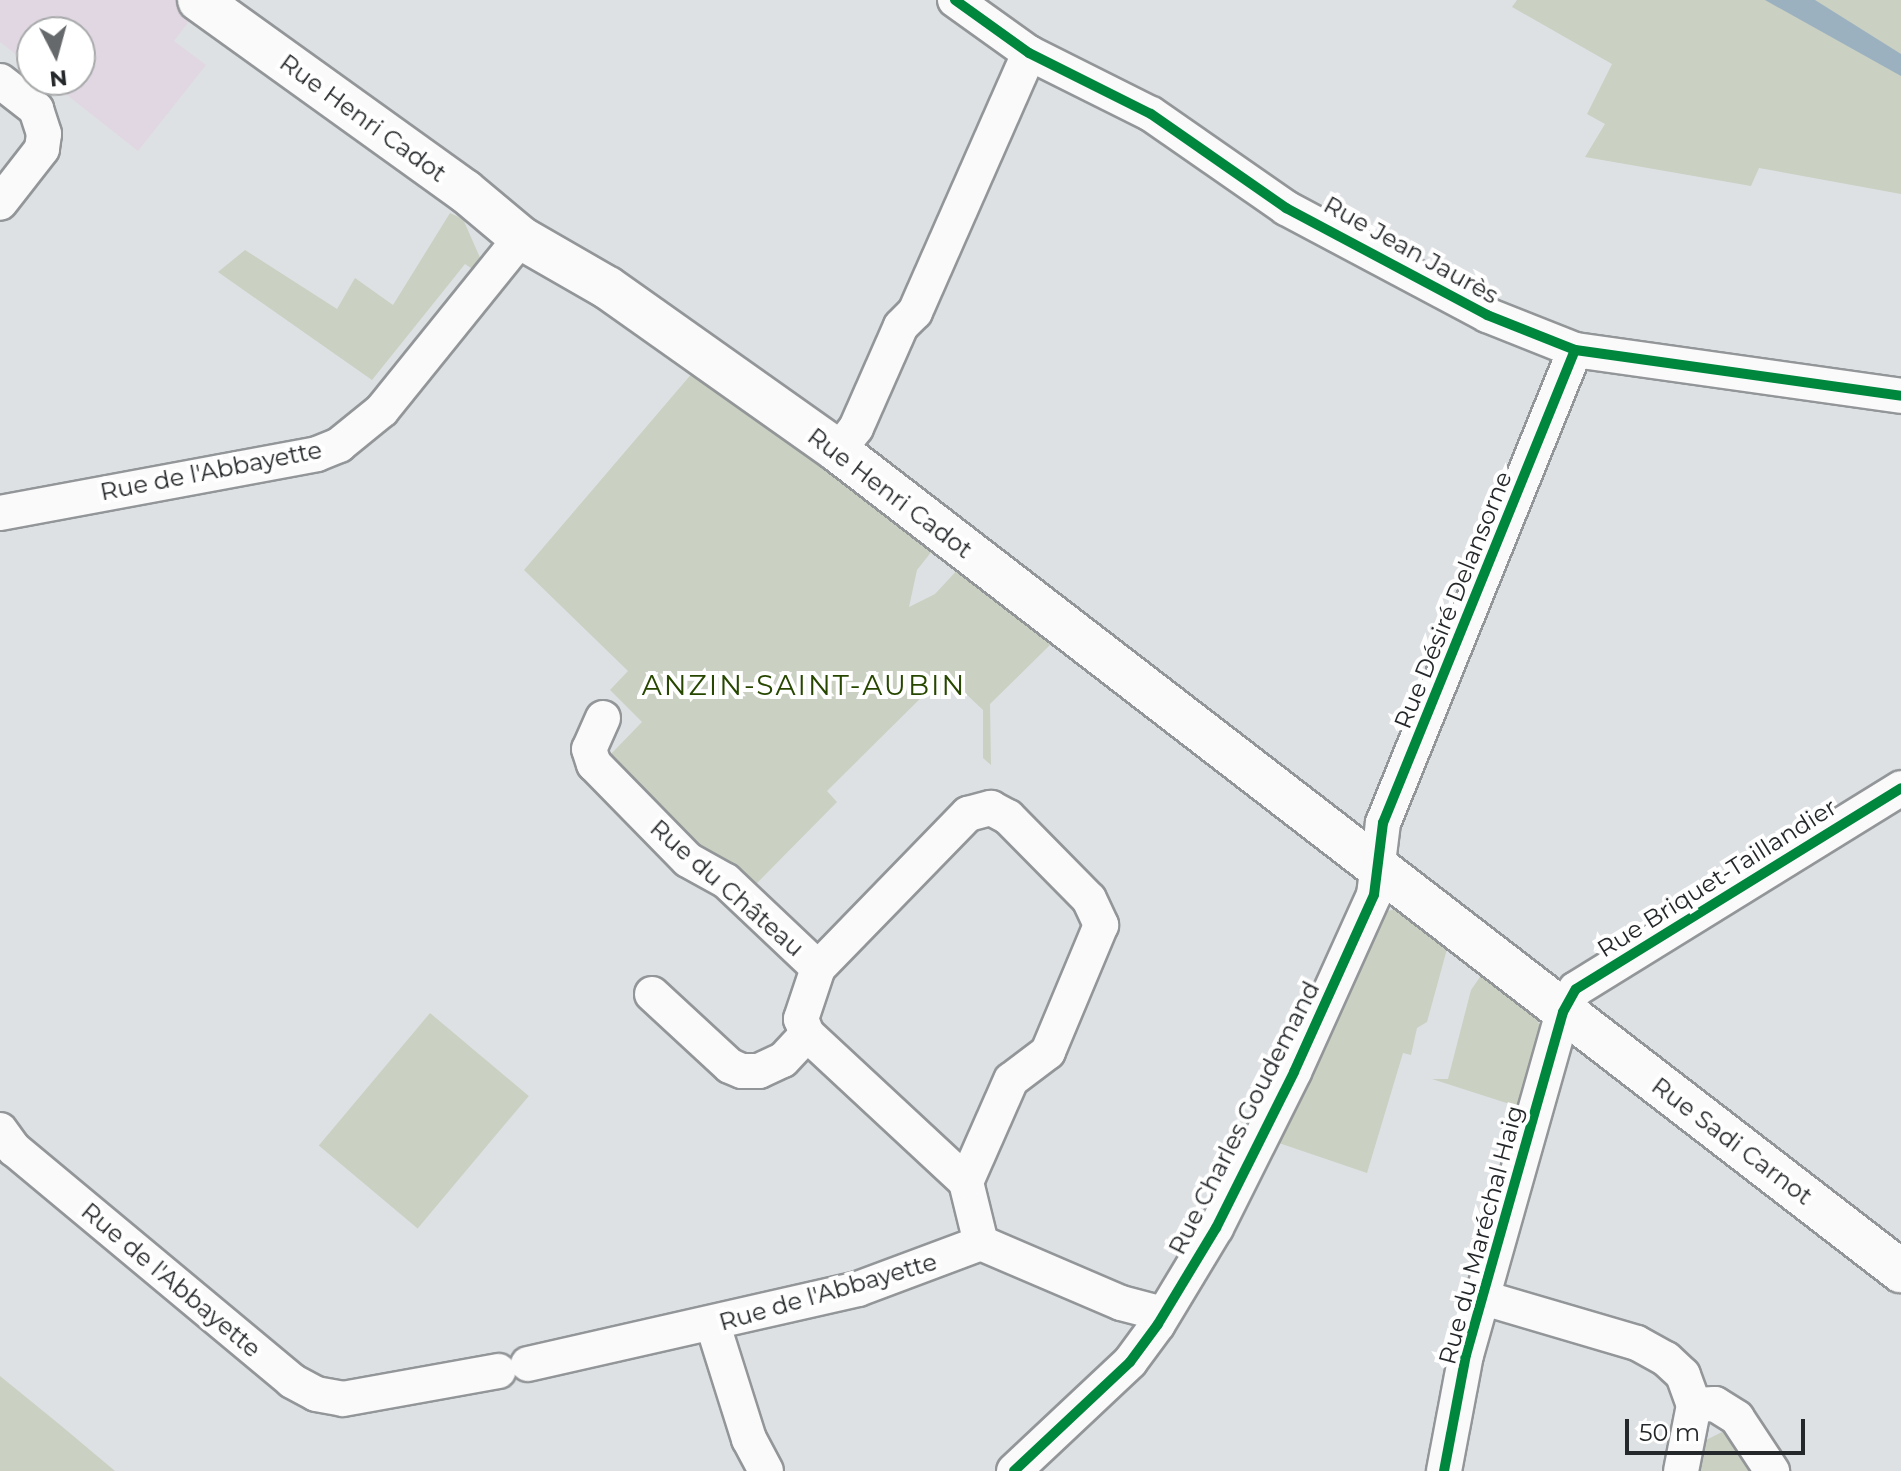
<!DOCTYPE html>
<meta charset="utf-8">
<style>
body{margin:0}
#map{position:relative;width:1901px;height:1471px;overflow:hidden;background:#dee1e4;font-family:Montserrat,sans-serif}
div>[style]{position:absolute}
.commercial>*{inset:0;background:#e0d7e2}
.green>*{inset:0;background:#cad0c2;transform-origin:0 0}
.water>*{inset:0;background:#9bb1c0}
.roads{filter:drop-shadow(2px 0 #939698) drop-shadow(-2px 0 #939698) drop-shadow(0 2px #939698) drop-shadow(0 -2px #939698)}
.minor>*{height:34px;margin:-17px;padding:0 17px;transform-origin:17px;border-radius:17px;background:#fafafb}
.major>*{height:42px;margin:-21px;padding:0 21px;transform-origin:21px;border-radius:21px;background:#fafafb}
.cycleway>*{height:10px;margin:-5px;padding:0 5px;transform-origin:5px;border-radius:5px;background:#00873e}
span{translate:-50% -50%;white-space:nowrap;text-align:center;line-height:1.15;-webkit-text-stroke:8px #fff;paint-order:stroke}
.street-label{font-size:24px;color:#25282a}
.quarter-label{font-size:28px;color:#274700;letter-spacing:2px}
.north{position:absolute;left:16px;top:16px;width:80px;height:80px;box-sizing:border-box;background:#fff;border:2px solid #a8a9aa;border-radius:50%;rotate:174deg;font-size:22px;font-weight:700;line-height:32px;text-align:center;color:#25282a}
.north::after{content:'';display:block;margin:auto;width:28px;height:36px;background:#66696b;clip-path:polygon(50% 0,100% 100%,50% 72%,0 100%)}
.scale{position:absolute;left:1625px;top:1419px;width:180px;height:36px;box-sizing:border-box;border:4px solid #25282a;border-top:0;padding-left:10px;font-size:24px;line-height:28px;white-space:nowrap;color:#25282a;-webkit-text-stroke:6px #fff;paint-order:stroke}
</style>
<div id="map">
<div class="commercial">
<i style="clip-path:polygon(0 0,178px 0,196px 12px,174px 41px,206px 65px,138px 151px,48px 80px,80px 80px,80px 32px,32px 32px,32px 67px,0 42px)"></i>
</div>
<div class="green">
<i style="clip-path:polygon(1517px 0,1901px 0,1901px 194px,1759px 168px,1751px 186px,1585px 157px,1605px 124px,1587px 114px,1612px 64px,1512px 7px)"></i>
<i style="clip-path:polygon(450px 213px,463px 219px,481px 260px,474px 270px,465px 264px,372px 380px,218px 272px,245px 250px,337px 309px,355px 278px,393px 305px)"></i>
<i style="clip-path:polygon(694px 371px,936px 546px,917px 570px,909px 607px,935px 594px,961px 566px,1054px 641px,990px 704px,991px 765px,983px 758px,983px 710px,945px 674px,827px 791px,837px 802px,754px 886px,708px 855px,609px 756px,642px 722px,610px 690px,628px 671px,524px 570px)"></i>
<i style="clip-path:polygon(1396px 909px,1447px 949px,1427px 1022px,1417px 1028px,1411px 1055px,1403px 1053px,1367px 1173px,1273px 1141px,1379px 913px)"></i>
<i style="clip-path:polygon(1482px 974px,1535px 1015px,1542px 1031px,1519px 1107px,1432px 1079px,1448px 1079px,1471px 990px)"></i>
<i style="left:430px;top:1013px;width:129px;height:173px;rotate:40deg"></i>
<i style="clip-path:polygon(0 1376px,59px 1424px,115px 1471px,0 1471px)"></i>
<i style="clip-path:polygon(1722px 1432px,1732px 1433px,1760px 1471px,1692px 1471px,1704px 1441px)"></i>
</div>
<div class="water">
<i style="clip-path:polygon(1765px 0,1815px 0,1901px 54px,1901px 76px)"></i>
</div>
<div class="roads">
<div class="minor">
<i style="left:955px;top:0;width:91px;rotate:35.6deg"></i>
<i style="left:1029px;top:53px;width:136px;rotate:26.6deg"></i>
<i style="left:1151px;top:114px;width:165px;rotate:34.8deg"></i>
<i style="left:1286px;top:208px;width:228px;rotate:28deg"></i>
<i style="left:1487px;top:315px;width:95px;rotate:21.7deg"></i>
<i style="left:1575px;top:350px;width:329px;rotate:8deg"></i>
<i style="left:0;top:81px;width:46px;rotate:37.9deg"></i>
<i style="left:36px;top:109px;width:26px;rotate:72deg"></i>
<i style="left:44px;top:134px;width:15px;rotate:98deg"></i>
<i style="left:42px;top:149px;width:68px;rotate:127.9deg"></i>
<i style="left:838px;top:451px;width:29px;rotate:-52deg"></i>
<i style="left:856px;top:428px;width:111px;rotate:-66.2deg"></i>
<i style="left:901px;top:326px;width:20px;rotate:-45deg"></i>
<i style="left:915px;top:312px;width:283px;rotate:-66.2deg"></i>
<i style="left:0;top:513px;width:322px;rotate:-10.5deg"></i>
<i style="left:317px;top:454px;width:24px;rotate:-22deg"></i>
<i style="left:339px;top:445px;width:55px;rotate:-39.1deg"></i>
<i style="left:382px;top:410px;width:221px;rotate:-51.1deg"></i>
<i style="left:603px;top:718px;width:34px;rotate:114deg"></i>
<i style="left:589px;top:749px;width:16px;rotate:72deg"></i>
<i style="left:594px;top:764px;width:134px;rotate:45.6deg"></i>
<i style="left:688px;top:860px;width:43px;rotate:28.9deg"></i>
<i style="left:726px;top:881px;width:127px;rotate:43.4deg"></i>
<i style="left:818px;top:968px;width:54px;rotate:108.4deg"></i>
<i style="left:801px;top:1019px;width:16px;rotate:68deg"></i>
<i style="left:807px;top:1034px;width:217px;rotate:42.9deg"></i>
<i style="left:966px;top:1182px;width:63px;rotate:76.2deg"></i>
<i style="left:818px;top:968px;width:215px;rotate:-45.8deg"></i>
<i style="left:968px;top:814px;width:24px;rotate:-15deg"></i>
<i style="left:991px;top:808px;width:19px;rotate:28deg"></i>
<i style="left:1008px;top:817px;width:115px;rotate:45.4deg"></i>
<i style="left:1089px;top:899px;width:29px;rotate:65deg"></i>
<i style="left:1101px;top:925px;width:138px;rotate:112.7deg"></i>
<i style="left:1048px;top:1052px;width:46px;rotate:142.9deg"></i>
<i style="left:1011px;top:1080px;width:111px;rotate:113.8deg"></i>
<i style="left:652px;top:994px;width:106px;rotate:42.7deg"></i>
<i style="left:730px;top:1066px;width:13px;rotate:23deg"></i>
<i style="left:742px;top:1071px;width:17px"></i>
<i style="left:759px;top:1071px;width:26px;rotate:-25deg"></i>
<i style="left:783px;top:1060px;width:35px;rotate:-47deg"></i>
<i style="left:0;top:1130px;width:24px;rotate:54deg"></i>
<i style="left:14px;top:1149px;width:362px;rotate:39.8deg"></i>
<i style="left:292px;top:1381px;width:27px;rotate:28deg"></i>
<i style="left:316px;top:1394px;width:27px;rotate:10deg"></i>
<i style="left:343px;top:1399px;width:158px;rotate:-10.2deg"></i>
<i style="left:1484px;top:1298px;width:159px;rotate:16.4deg"></i>
<i style="left:1637px;top:1343px;width:33px;rotate:29deg"></i>
<i style="left:1666px;top:1359px;width:23px;rotate:43deg"></i>
<i style="left:1683px;top:1375px;width:32px;rotate:70deg"></i>
<i style="left:1694px;top:1405px;width:67px;rotate:101.1deg"></i>
<i style="left:713px;top:1325px;width:120px;rotate:72.5deg"></i>
<i style="left:749px;top:1439px;width:36px;rotate:62deg"></i>
<i style="left:528px;top:1364px;width:338px;rotate:-12.8deg"></i>
<i style="left:858px;top:1289px;width:131px;rotate:-20.5deg"></i>
<i style="left:981px;top:1243px;width:152px;rotate:23.2deg"></i>
<i style="left:1121px;top:1303px;width:43px;rotate:14.7deg"></i>
<i style="left:1694px;top:1405px;width:21px;rotate:-3deg"></i>
<i style="left:1715px;top:1404px;width:26px;rotate:32deg"></i>
<i style="left:1737px;top:1418px;width:64px;rotate:56.6deg"></i>
<i style="left:1014px;top:1471px;width:159px;rotate:-43.2deg"></i>
<i style="left:1130px;top:1362px;width:47px;rotate:-53.6deg"></i>
<i style="left:1158px;top:1324px;width:112px;rotate:-58.9deg"></i>
<i style="left:1216px;top:1228px;width:174px;rotate:-63.4deg"></i>
<i style="left:1294px;top:1072px;width:194px;rotate:-65.7deg"></i>
<i style="left:1374px;top:895px;width:73px;rotate:-82.9deg"></i>
<i style="left:1383px;top:823px;width:510px;rotate:-67.91deg"></i>
<i style="left:1444px;top:1471px;width:118px;rotate:-79.3deg"></i>
<i style="left:1466px;top:1355px;width:356px;rotate:-74.2deg"></i>
<i style="left:1563px;top:1012px;width:26px;rotate:-61deg"></i>
<i style="left:1576px;top:989px;width:382px;rotate:-31.7deg"></i>
</div>
<div class="major">
<i style="left:199px;top:0;width:327px;rotate:35.7deg"></i>
<i style="left:465px;top:191px;width:73px;rotate:40deg"></i>
<i style="left:521px;top:238px;width:100px;rotate:29.9deg"></i>
<i style="left:608px;top:288px;width:282px;rotate:35.3deg"></i>
<i style="left:838px;top:451px;width:1343px;rotate:37.65deg"></i>
</div>
</div>
<div class="cycleway">
<i style="left:955px;top:0;width:91px;rotate:35.6deg"></i>
<i style="left:1029px;top:53px;width:136px;rotate:26.6deg"></i>
<i style="left:1151px;top:114px;width:165px;rotate:34.8deg"></i>
<i style="left:1286px;top:208px;width:228px;rotate:28deg"></i>
<i style="left:1487px;top:315px;width:95px;rotate:21.7deg"></i>
<i style="left:1575px;top:350px;width:329px;rotate:8deg"></i>
<i style="left:1014px;top:1471px;width:159px;rotate:-43.2deg"></i>
<i style="left:1130px;top:1362px;width:47px;rotate:-53.6deg"></i>
<i style="left:1158px;top:1324px;width:112px;rotate:-58.9deg"></i>
<i style="left:1216px;top:1228px;width:174px;rotate:-63.4deg"></i>
<i style="left:1294px;top:1072px;width:194px;rotate:-65.7deg"></i>
<i style="left:1374px;top:895px;width:73px;rotate:-82.9deg"></i>
<i style="left:1383px;top:823px;width:510px;rotate:-67.91deg"></i>
<i style="left:1444px;top:1471px;width:118px;rotate:-79.3deg"></i>
<i style="left:1466px;top:1355px;width:356px;rotate:-74.2deg"></i>
<i style="left:1563px;top:1012px;width:26px;rotate:-61deg"></i>
<i style="left:1576px;top:989px;width:382px;rotate:-31.7deg"></i>
</div>
<div class="street-label">
<span style="left:363px;top:118px;rotate:36deg">Rue Henri Cadot</span>
<span style="left:1411px;top:250px;rotate:29deg">Rue Jean Jaurès</span>
<span style="left:211px;top:471px;rotate:-11deg">Rue de l'Abbayette</span>
<span style="left:890px;top:493px;rotate:37deg">Rue Henri Cadot</span>
<span style="left:1453px;top:600px;rotate:-68deg">Rue Désiré Delansorne</span>
<span style="left:1717px;top:878px;rotate:-32deg">Rue Briquet-Taillandier</span>
<span style="left:727px;top:888px;rotate:41deg">Rue du Château</span>
<span style="left:1244px;top:1118px;rotate:-63deg">Rue Charles Goudemand</span>
<span style="left:1732px;top:1141px;rotate:37deg">Rue Sadi Carnot</span>
<span style="left:1481px;top:1235px;rotate:-75deg">Rue du Maréchal Haig</span>
<span style="left:171px;top:1280px;rotate:40deg">Rue de l'Abbayette</span>
<span style="left:828px;top:1292px;rotate:-16deg">Rue de l'Abbayette</span>
</div>
<div class="quarter-label">
<span style="left:804px;top:685px">ANZIN-SAINT-AUBIN</span>
</div>
<div class="north">N</div>
<div class="scale">50 m</div>
</div>
